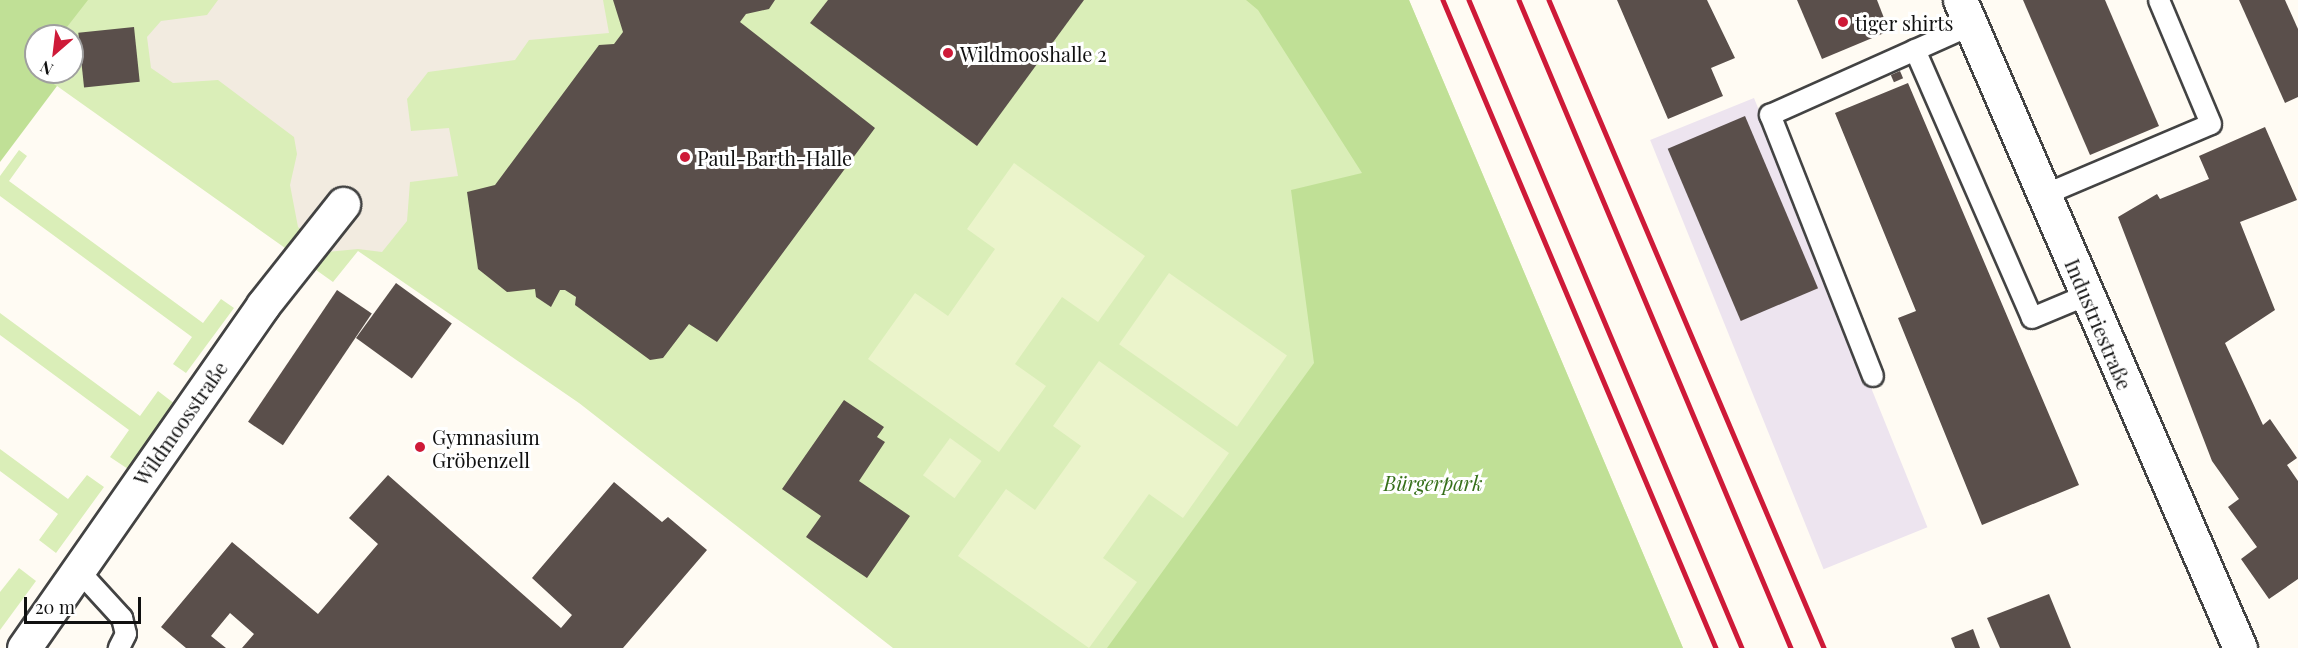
<!DOCTYPE html>
<meta charset="utf-8">
<style>
body{margin:0}
#map{position:relative;width:2298px;height:648px;overflow:hidden;background:#fffbf3;font-family:"Playfair Display",serif}
div>[style]{position:absolute}
.industrial>*{inset:0;background:#ede4ef;transform-origin:0 0}
.green>*{inset:0;background:#daeeb8}
.forest>*{inset:0;background:#c0e096}
.pitch>*{inset:0;background:#ebf4cb;transform-origin:0 0}
.plaza>*{inset:0;background:#f2ebe0}
.building>*{inset:0;background:#5a4f4b;transform-origin:0 0}
.roads{filter:drop-shadow(2px 0 #434343) drop-shadow(-2px 0 #434343) drop-shadow(0 2px #434343) drop-shadow(0 -2px #434343)}
.lane>*{height:20px;margin:-10px;padding:0 10px;transform-origin:10px;border-radius:10px;background:#fff}
.street>*{height:33px;margin:-16.5px;padding:0 16.5px;transform-origin:16.5px;border-radius:16.5px;background:#fff}
.rail>*{height:4.5px;margin:-2.25px;padding:0 2.25px;transform-origin:2.25px;border-radius:2.25px;background:#ce1a38}
.dots>*{width:16px;height:16px;translate:-50% -50%;box-sizing:border-box;border:3px solid #fff;border-radius:50%}
span{translate:-50% -50%;white-space:nowrap;text-align:center;line-height:1.15;-webkit-text-stroke:6px #fff;paint-order:stroke}
.poi-label{font-size:20px;color:#101010}
.left{translate:0 -50%;text-align:left}
.street-label{font-size:20px;color:#101010}
.park-label{font-size:20px;color:#356f19;font-style:italic}
.north{position:absolute;left:24px;top:24px;width:60px;height:60px;box-sizing:border-box;background:#fff;border:2px solid #9f9f9f;border-radius:50%;rotate:208deg;font-size:16px;font-weight:700;line-height:24px;text-align:center;color:#101010}
.north::after{content:'';display:block;margin:auto;width:21px;height:27px;background:#ce1a38;clip-path:polygon(50% 0,100% 100%,50% 72%,0 100%)}
.scale{position:absolute;left:24px;top:597px;width:117px;height:27px;box-sizing:border-box;border:3px solid #101010;border-top:0;padding-left:8px;font-size:18px;line-height:21px;white-space:nowrap;color:#101010;-webkit-text-stroke:4px #fff;paint-order:stroke}
</style>
<div id="map">
<div class="industrial">
<i style="left:1754px;top:98px;width:463px;height:112px;rotate:68deg"></i>
</div>
<div class="green">
<i style="clip-path:polygon(evenodd,0 0,1409px 0,1683px 648px,893px 648px,579px 403px,358px 251px,333px 282px,57px 86px,0 75px,0 0,36px 36px,72px 36px,72px 72px,36px 72px,36px 36px)"></i>
<i style="clip-path:polygon(19px 150px,27px 156px,9px 181px,203px 323px,221px 299px,234px 308px,186px 373px,173px 364px,192px 337px,0 196px,0 176px)"></i>
<i style="clip-path:polygon(0 313px,140px 416px,158px 391px,175px 404px,128px 469px,110px 457px,129px 430px,0 335px)"></i>
<i style="clip-path:polygon(0 449px,68px 499px,87px 475px,104px 487px,56px 553px,39px 540px,58px 514px,0 471px)"></i>
<i style="clip-path:polygon(19px 568px,36px 581px,0 630px,0 592px)"></i>
</div>
<div class="forest">
<i style="clip-path:polygon(0 0,88px 0,60px 36px,36px 36px,36px 72px,45px 72px,43px 78px,57px 86px,0 162px)"></i>
<i style="clip-path:polygon(1246px 0,1409px 0,1683px 648px,1107px 648px,1314px 363px,1291px 190px,1362px 173px,1258px 10px)"></i>
</div>
<div class="pitch">
<i style="clip-path:polygon(1014px 163px,1145px 256px,1098px 322px,1062px 297px,1015px 364px,1046px 386px,999px 452px,868px 359px,915px 293px,948px 316px,995px 249px,967px 229px)"></i>
<i style="left:1169px;top:273px;width:144px;height:87px;rotate:35deg"></i>
<i style="clip-path:polygon(1099px 361px,1229px 453px,1183px 518px,1149px 494px,1103px 558px,1137px 582px,1089px 648px,958px 556px,1006px 489px,1035px 510px,1081px 446px,1053px 426px)"></i>
<i style="left:950px;top:438px;width:39px;height:46px;rotate:36deg"></i>
</div>
<div class="plaza">
<i style="clip-path:polygon(218px 0,603px 0,609px 33px,529px 40px,515px 60px,428px 72px,407px 99px,411px 131px,449px 128px,458px 176px,410px 182px,407px 221px,382px 252px,358px 249px,327px 252px,298px 227px,290px 185px,297px 154px,294px 137px,218px 80px,173px 83px,151px 68px,147px 37px,161px 21px,207px 15px)"></i>
</div>
<div class="building">
<i style="clip-path:polygon(613px 0,775px 0,769px 9px,746px 14px,740px 22px,875px 128px,717px 342px,689px 324px,663px 358px,650px 360px,575px 305px,576px 297px,565px 290px,560px 290px,551px 307px,536px 297px,535px 289px,507px 292px,478px 269px,467px 192px,495px 185px,599px 45px,614px 44px,623px 32px)"></i>
<i style="clip-path:polygon(828px 0,1084px 0,977px 146px,810px 23px)"></i>
<i style="clip-path:polygon(1617px 0,1707px 0,1735px 58px,1711px 68px,1723px 96px,1668px 119px)"></i>
<i style="clip-path:polygon(1797px 0,1877px 0,1889px 31px,1822px 59px)"></i>
<i style="clip-path:polygon(2023px 0,2105px 0,2159px 126px,2090px 155px)"></i>
<i style="clip-path:polygon(2239px 0,2285px 0,2298px 29px,2298px 97px,2285px 103px)"></i>
<i style="left:134px;top:27px;width:55px;height:56px;rotate:84deg"></i>
<i style="left:1900px;top:71px;width:8px;height:10px;rotate:67deg"></i>
<i style="clip-path:polygon(1908px 83px,2079px 485px,1982px 525px,1898px 318px,1916px 311px,1835px 113px)"></i>
<i style="left:1745px;top:116px;width:187px;height:84px;rotate:67deg"></i>
<i style="clip-path:polygon(2265px 127px,2297px 200px,2240px 222px,2275px 310px,2225px 343px,2263px 425px,2270px 419px,2297px 458px,2287px 465px,2298px 481px,2298px 579px,2269px 599px,2241px 559px,2257px 547px,2228px 507px,2239px 499px,2212px 461px,2118px 217px,2157px 194px,2160px 199px,2209px 179px,2199px 156px)"></i>
<i style="left:396px;top:283px;width:69px;height:68px;rotate:36deg"></i>
<i style="left:337px;top:290px;width:42px;height:159px;rotate:34deg"></i>
<i style="clip-path:polygon(844px 400px,884px 427px,877px 437px,885px 442px,859px 481px,910px 516px,867px 578px,806px 537px,821px 516px,782px 489px)"></i>
<i style="clip-path:polygon(388px 475px,561px 628px,572px 615px,532px 578px,614px 482px,662px 522px,668px 517px,707px 550px,623px 648px,242px 648px,254px 634px,230px 613px,211px 636px,226px 648px,186px 648px,161px 627px,232px 542px,318px 614px,378px 544px,349px 518px)"></i>
<i style="clip-path:polygon(2049px 594px,2071px 648px,2000px 648px,1987px 618px)"></i>
<i style="clip-path:polygon(1973px 629px,1980px 648px,1955px 648px,1951px 638px)"></i>
</div>
<div class="roads">
<div class="lane">
<i style="left:1915px;top:50px;width:292px;rotate:66.4deg"></i>
<i style="left:2032px;top:318px;width:60px;rotate:-22.7deg"></i>
<i style="left:2044px;top:195px;width:181px;rotate:-23deg"></i>
<i style="left:2211px;top:124px;width:134px;rotate:-112.8deg"></i>
<i style="left:1873px;top:376px;width:281px;rotate:-111.5deg"></i>
<i style="left:1770px;top:115px;width:220px;rotate:-24.1deg"></i>
<i style="left:79px;top:571px;width:64px;rotate:47.5deg"></i>
<i style="left:122px;top:618px;width:16px;rotate:76deg"></i>
<i style="left:126px;top:634px;width:16px;rotate:117deg"></i>
</div>
<div class="street">
<i style="left:1960px;top:0;width:706px;rotate:66.63deg"></i>
<i style="left:24px;top:648px;width:418px;rotate:-55.1deg"></i>
<i style="left:263px;top:305px;width:129px;rotate:-51.6deg"></i>
</div>
</div>
<div class="rail">
<i style="left:1443px;top:0;width:703px;rotate:67.15deg"></i>
<i style="left:1469px;top:0;width:703px;rotate:67.15deg"></i>
<i style="left:1519px;top:0;width:703px;rotate:67.23deg"></i>
<i style="left:1549px;top:0;width:704px;rotate:67deg"></i>
</div>
<div class="dots">
<i style="left:1843px;top:22px;background:#ce1a38"></i>
<i style="left:948px;top:53px;background:#ce1a38"></i>
<i style="left:685px;top:157px;background:#ce1a38"></i>
<i style="left:420px;top:447px;background:#ce1a38"></i>
</div>
<div class="poi-label">
<span class="left" style="left:1855px;top:22px">tiger shirts</span>
<span class="left" style="left:960px;top:53px">Wildmooshalle 2</span>
<span class="left" style="left:697px;top:157px">Paul-Barth-Halle</span>
<span class="left" style="left:432px;top:448px">Gymnasium<br>Gröbenzell</span>
</div>
<div class="street-label">
<span style="left:2099px;top:324px;rotate:67deg">Industriestraße</span>
<span style="left:180px;top:423px;rotate:-55deg">Wildmoosstraße</span>
</div>
<div class="park-label">
<span style="left:1433px;top:482px">Bürgerpark</span>
</div>
<div class="north">N</div>
<div class="scale">20 m</div>
</div>
